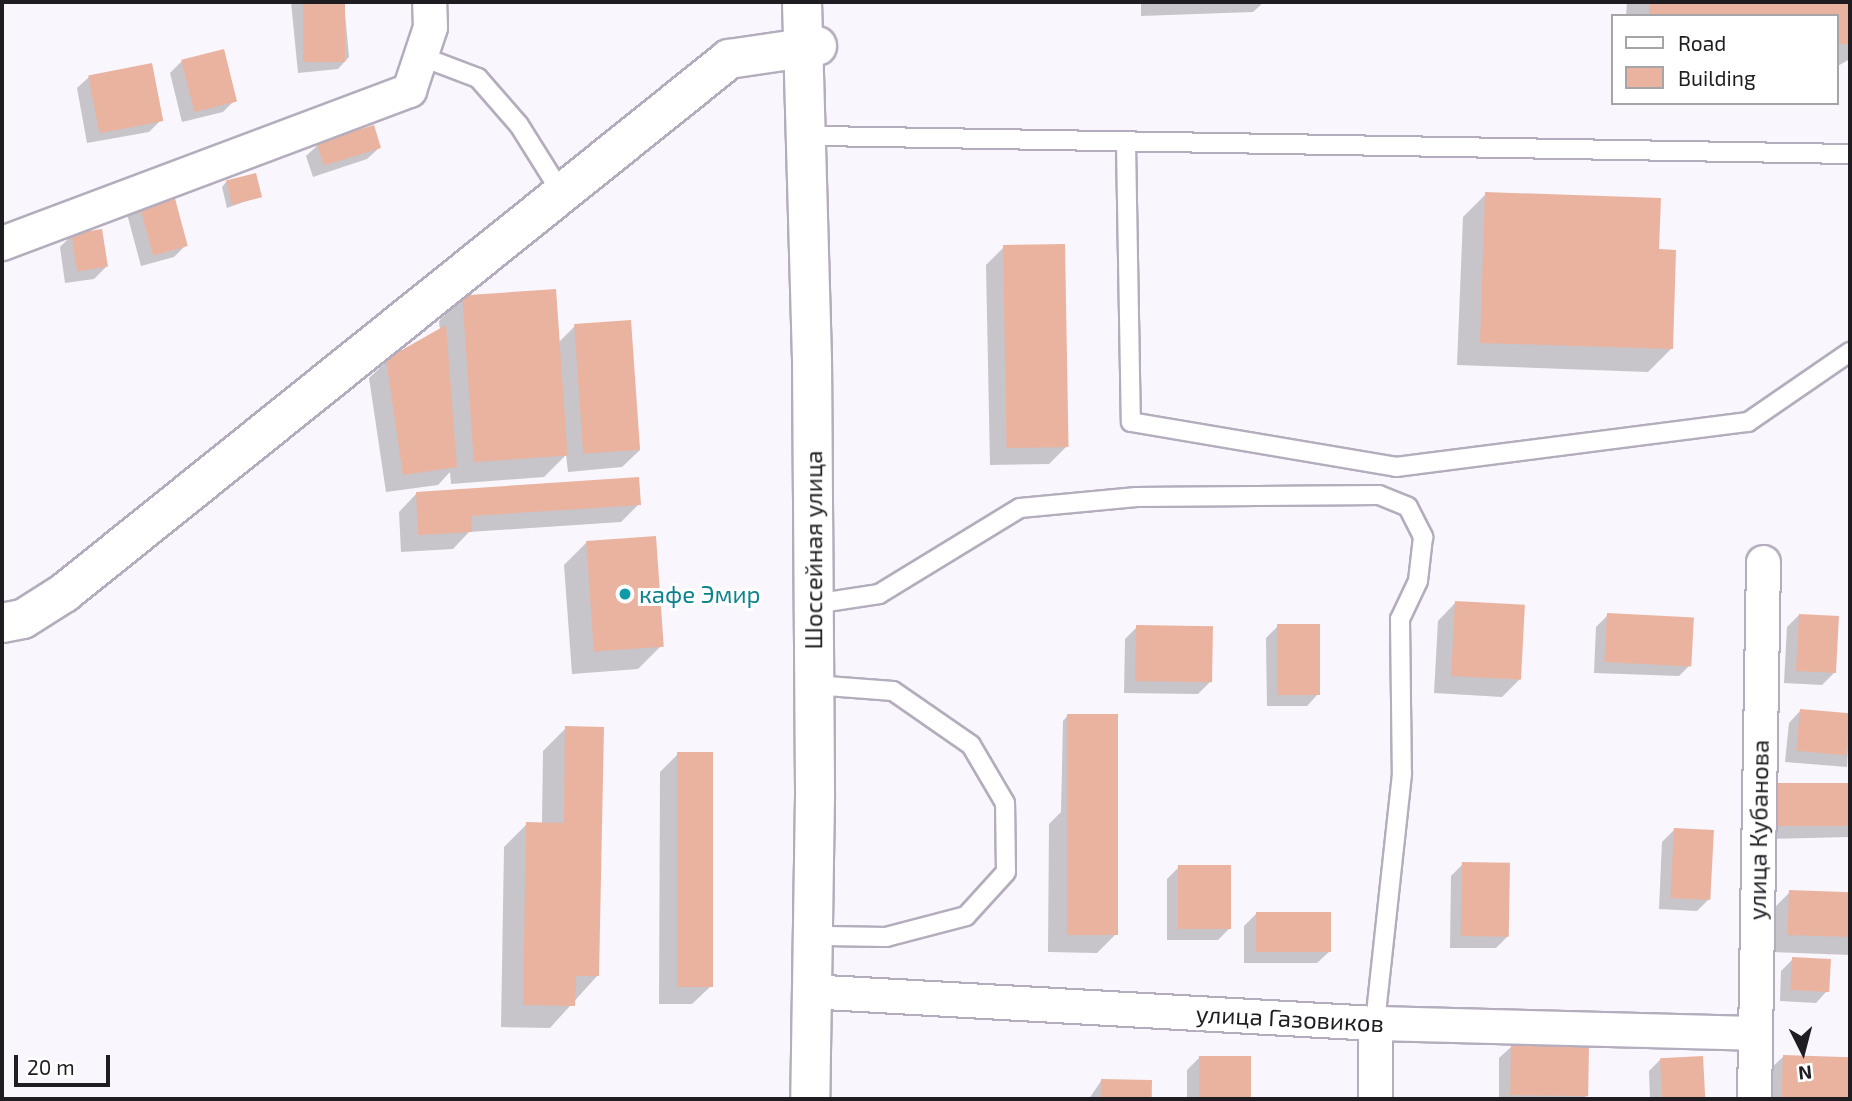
<!DOCTYPE html>
<meta charset="utf-8">
<style>
body{margin:0}
#map{position:relative;width:1852px;height:1101px;overflow:hidden;background:#f9f6fd;font-family:"Exo 2",sans-serif}
div>[style]{position:absolute}
.shadow>*{inset:0;background:#0003}
.building>*{inset:0;background:#eab39f;transform-origin:0 0}
.roads{filter:drop-shadow(2px 0 #b4adbd) drop-shadow(-2px 0 #b4adbd) drop-shadow(0 2px #b4adbd) drop-shadow(0 -2px #b4adbd)}
.service>*{height:18px;margin:-9px;padding:0 9px;transform-origin:9px;border-radius:9px;background:#fff}
.minor>*{height:33px;margin:-16.5px;padding:0 16.5px;transform-origin:16.5px;border-radius:16.5px;background:#fff}
.tertiary>*{height:38px;margin:-19px;padding:0 19px;transform-origin:19px;border-radius:19px;background:#fff}
.secondary>*{height:38px;margin:-19px;padding:0 19px;transform-origin:19px;border-radius:19px;background:#fff}
.dots>*{width:19px;height:19px;translate:-50% -50%;box-sizing:border-box;border:4px solid #fff;border-radius:50%}
span{translate:-50% -50%;white-space:nowrap;text-align:center;line-height:1.15;-webkit-text-stroke:6px #fff;paint-order:stroke}
.street-label{font-size:24px;color:#1f1c22}
.culture-label{font-size:24px;color:#0d838f}
.left{translate:0 -50%;text-align:left}
.frame{position:absolute;inset:0;border:4px solid #1f1c22;pointer-events:none}
.legend{position:absolute;left:1611px;top:14px;width:228px;height:91px;box-sizing:border-box;background:#fff;border:2px solid #a5a4a7;margin:0;padding:9px 12px;list-style:none;font-size:21px;color:#1f1c22}
.legend li{display:flex;align-items:center;gap:14px;height:35px}
.legend b{width:35px;border:2px solid #a5a4a7}
.north{position:absolute;left:1768px;top:1017px;width:70px;height:70px;-webkit-text-stroke:5px #fff;paint-order:stroke;rotate:174deg;font-size:19px;font-weight:700;line-height:28px;text-align:center;color:#1f1c22}
.north::after{content:'';display:block;margin:auto;width:24px;height:32px;background:#1f1c22;clip-path:polygon(50% 0,100% 100%,50% 72%,0 100%)}
.scale{position:absolute;left:14px;top:1055px;width:96px;height:32px;box-sizing:border-box;border:4px solid #1f1c22;border-top:0;padding-left:9px;font-size:21px;line-height:24px;white-space:nowrap;color:#1f1c22;-webkit-text-stroke:5px #fff;paint-order:stroke}
</style>
<div id="map">
<div class="shadow">
<i style="clip-path:polygon(291px 2px,344px 2px,349px 57px,338px 69px,298px 73px)"></i>
<i style="clip-path:polygon(1141px 2px,1264px 2px,1253px 12px,1141px 16px)"></i>
<i style="clip-path:polygon(1627px 2px,1850px 2px,1850px 59px,1836px 67px,1836px 16px,1626px 16px)"></i>
<i style="clip-path:polygon(182px 61px,235px 100px,223px 112px,182px 122px,170px 73px)"></i>
<i style="clip-path:polygon(89px 77px,161px 120px,149px 132px,87px 143px,77px 88px)"></i>
<i style="clip-path:polygon(318px 145px,379px 148px,367px 159px,313px 177px,306px 156px)"></i>
<i style="clip-path:polygon(227px 181px,260px 196px,227px 208px,222px 187px)"></i>
<i style="clip-path:polygon(1486px 194px,1658px 251px,1671px 349px,1648px 372px,1457px 365px,1463px 217px)"></i>
<i style="clip-path:polygon(138px 203px,186px 245px,174px 257px,141px 266px,127px 214px)"></i>
<i style="clip-path:polygon(72px 235px,106px 267px,94px 279px,65px 283px,60px 247px)"></i>
<i style="clip-path:polygon(1004px 247px,1067px 446px,1049px 464px,990px 465px,986px 265px)"></i>
<i style="clip-path:polygon(462px 298px,559px 342px,575px 326px,640px 450px,622px 467px,568px 472px,566px 455px,544px 477px,451px 484px,450px 472px,438px 485px,386px 492px,369px 378px,388px 360px,440px 330px,439px 321px)"></i>
<i style="clip-path:polygon(416px 494px,639px 504px,621px 522px,469px 532px,453px 549px,401px 552px,399px 512px)"></i>
<i style="clip-path:polygon(587px 542px,661px 646px,638px 669px,572px 674px,564px 565px)"></i>
<i style="clip-path:polygon(1455px 603px,1520px 679px,1502px 697px,1434px 693px,1438px 621px)"></i>
<i style="clip-path:polygon(1608px 615px,1691px 664px,1679px 676px,1594px 673px,1596px 627px)"></i>
<i style="clip-path:polygon(1799px 615px,1834px 673px,1822px 685px,1784px 683px,1787px 627px)"></i>
<i style="clip-path:polygon(1278px 626px,1318px 694px,1307px 706px,1267px 706px,1266px 638px)"></i>
<i style="clip-path:polygon(1137px 627px,1210px 682px,1198px 694px,1124px 693px,1125px 639px)"></i>
<i style="clip-path:polygon(1800px 711px,1850px 714px,1847px 767px,1785px 762px,1789px 723px)"></i>
<i style="clip-path:polygon(1068px 715px,1115px 935px,1097px 953px,1048px 952px,1049px 824px,1061px 812px,1063px 721px)"></i>
<i style="clip-path:polygon(566px 728px,598px 975px,550px 1028px,501px 1027px,504px 847px,527px 824px,542px 824px,543px 751px)"></i>
<i style="clip-path:polygon(678px 754px,710px 987px,692px 1004px,659px 1004px,660px 772px)"></i>
<i style="clip-path:polygon(1850px 784px,1850px 837px,1768px 839px,1767px 798px,1779px 786px)"></i>
<i style="clip-path:polygon(1674px 830px,1709px 899px,1697px 911px,1659px 909px,1662px 842px)"></i>
<i style="clip-path:polygon(1463px 864px,1508px 936px,1496px 948px,1450px 948px,1451px 876px)"></i>
<i style="clip-path:polygon(1179px 867px,1230px 928px,1218px 940px,1167px 940px,1167px 879px)"></i>
<i style="clip-path:polygon(1790px 892px,1850px 894px,1850px 955px,1771px 952px,1772px 910px)"></i>
<i style="clip-path:polygon(1256px 914px,1329px 952px,1317px 963px,1244px 963px,1244px 926px)"></i>
<i style="clip-path:polygon(1793px 959px,1827px 991px,1816px 1003px,1780px 1001px,1781px 971px)"></i>
<i style="clip-path:polygon(1511px 1047px,1587px 1095px,1583px 1099px,1499px 1099px,1499px 1058px)"></i>
<i style="clip-path:polygon(1702px 1057px,1703px 1099px,1650px 1099px,1649px 1071px,1661px 1059px)"></i>
<i style="clip-path:polygon(1783px 1057px,1850px 1058px,1850px 1099px,1771px 1099px,1771px 1068px)"></i>
<i style="clip-path:polygon(1199px 1058px,1249px 1058px,1249px 1099px,1187px 1099px,1187px 1070px)"></i>
<i style="clip-path:polygon(1101px 1081px,1150px 1082px,1149px 1099px,1089px 1099px)"></i>
</div>
<div class="building">
<i style="left:303px;top:2px;width:42px;height:60px"></i>
<i style="clip-path:polygon(1649px 2px,1850px 2px,1850px 44px,1836px 44px,1836px 16px,1649px 16px)"></i>
<i style="left:224px;top:49px;width:54px;height:44px;rotate:76deg"></i>
<i style="left:152px;top:63px;width:59px;height:65px;rotate:79deg"></i>
<i style="left:374px;top:125px;width:24px;height:60px;rotate:73deg"></i>
<i style="left:256px;top:173px;width:25px;height:31px;rotate:76deg"></i>
<i style="left:173px;top:191px;width:57px;height:36px;rotate:75deg"></i>
<i style="clip-path:polygon(1485px 192px,1661px 198px,1659px 249px,1676px 250px,1673px 349px,1480px 343px)"></i>
<i style="left:102px;top:229px;width:38px;height:31px;rotate:81deg"></i>
<i style="left:1065px;top:244px;width:203px;height:62px;rotate:89deg"></i>
<i style="left:556px;top:289px;width:167px;height:94px;rotate:86deg"></i>
<i style="left:631px;top:320px;width:130px;height:57px;rotate:86deg"></i>
<i style="clip-path:polygon(446px 325px,457px 467px,403px 475px,386px 359px)"></i>
<i style="clip-path:polygon(639px 477px,641px 505px,471px 516px,472px 532px,418px 535px,416px 492px)"></i>
<i style="left:656px;top:536px;width:111px;height:70px;rotate:86deg"></i>
<i style="left:1455px;top:601px;width:70px;height:75px;rotate:3deg"></i>
<i style="left:1607px;top:613px;width:87px;height:49px;rotate:3deg"></i>
<i style="left:1799px;top:614px;width:40px;height:57px;rotate:3deg"></i>
<i style="left:1320px;top:624px;width:71px;height:43px;rotate:90deg"></i>
<i style="left:1136px;top:625px;width:77px;height:56px;rotate:1deg"></i>
<i style="left:1800px;top:709px;width:50px;height:42px;rotate:5deg"></i>
<i style="left:1067px;top:714px;width:51px;height:221px"></i>
<i style="clip-path:polygon(565px 726px,604px 727px,599px 976px,576px 976px,575px 1006px,523px 1005px,526px 822px,564px 823px)"></i>
<i style="left:677px;top:752px;width:36px;height:235px"></i>
<i style="left:1850px;top:783px;width:43px;height:72px;rotate:90deg"></i>
<i style="left:1674px;top:828px;width:40px;height:70px;rotate:3deg"></i>
<i style="left:1462px;top:862px;width:48px;height:74px;rotate:1deg"></i>
<i style="left:1178px;top:865px;width:53px;height:64px"></i>
<i style="left:1789px;top:890px;width:61px;height:45px;rotate:2deg"></i>
<i style="left:1256px;top:912px;width:75px;height:40px"></i>
<i style="left:1792px;top:957px;width:39px;height:33px;rotate:3deg"></i>
<i style="left:1511px;top:1045px;width:78px;height:50px;rotate:1deg"></i>
<i style="left:1783px;top:1055px;width:67px;height:44px;rotate:2deg"></i>
<i style="left:1199px;top:1056px;width:52px;height:43px"></i>
<i style="left:1703px;top:1056px;width:43px;height:43px;rotate:87deg"></i>
<i style="left:1101px;top:1079px;width:51px;height:20px;rotate:1deg"></i>
</div>
<div class="roads">
<div class="service">
<i style="left:420px;top:56px;width:62px;rotate:20.8deg"></i>
<i style="left:478px;top:78px;width:62px;rotate:48.9deg"></i>
<i style="left:519px;top:125px;width:79px;rotate:57.9deg"></i>
<i style="left:819px;top:136px;width:1031px;rotate:1deg"></i>
<i style="left:1126px;top:144px;width:278px;rotate:89deg"></i>
<i style="left:1131px;top:422px;width:269px;rotate:9.6deg"></i>
<i style="left:1396px;top:467px;width:355px;rotate:-7.3deg"></i>
<i style="left:1748px;top:422px;width:124px;rotate:-34.5deg"></i>
<i style="left:827px;top:602px;width:53px;rotate:-8.7deg"></i>
<i style="left:879px;top:594px;width:165px;rotate:-31.4deg"></i>
<i style="left:1020px;top:508px;width:117px;rotate:-5.4deg"></i>
<i style="left:1136px;top:497px;width:243px;rotate:-0.5deg"></i>
<i style="left:1379px;top:495px;width:31px;rotate:22deg"></i>
<i style="left:1408px;top:507px;width:34px;rotate:63deg"></i>
<i style="left:1423px;top:537px;width:44px;rotate:96.5deg"></i>
<i style="left:1418px;top:581px;width:42px;rotate:115.3deg"></i>
<i style="left:1400px;top:619px;width:155px;rotate:89.3deg"></i>
<i style="left:1402px;top:774px;width:250px;rotate:96.2deg"></i>
<i style="left:825px;top:936px;width:61px;rotate:0.9deg"></i>
<i style="left:886px;top:937px;width:83px;rotate:-14.7deg"></i>
<i style="left:966px;top:916px;width:59px;rotate:-47.7deg"></i>
<i style="left:1006px;top:872px;width:69px;rotate:-90.8deg"></i>
<i style="left:1005px;top:803px;width:67px;rotate:-120.4deg"></i>
<i style="left:971px;top:745px;width:95px;rotate:-145.3deg"></i>
<i style="left:893px;top:691px;width:66px;rotate:-175.7deg"></i>
</div>
<div class="minor">
<i style="left:2px;top:243px;width:435px;rotate:-20.6deg"></i>
<i style="left:409px;top:90px;width:66px;rotate:-71.6deg"></i>
<i style="left:430px;top:27px;width:25px;rotate:-92deg"></i>
<i style="left:825px;top:992px;width:551px;rotate:3.23deg"></i>
<i style="left:1375px;top:1023px;width:380px;rotate:1.5deg"></i>
<i style="left:1375px;top:1023px;width:76px;rotate:90deg"></i>
<i style="left:1754px;top:1099px;width:537px;rotate:-89.04deg"></i>
</div>
<div class="tertiary">
<i style="left:2px;top:623px;width:21px;rotate:-11deg"></i>
<i style="left:23px;top:619px;width:49px;rotate:-32.4deg"></i>
<i style="left:64px;top:593px;width:853px;rotate:-38.76deg"></i>
<i style="left:729px;top:59px;width:89px;rotate:-8.4deg"></i>
</div>
<div class="secondary">
<i style="left:802px;top:2px;width:356px;rotate:88.4deg"></i>
<i style="left:812px;top:358px;width:439px;rotate:89.6deg"></i>
<i style="left:815px;top:797px;width:302px;rotate:90.9deg"></i>
</div>
</div>
<div class="dots">
<i style="left:625px;top:594px;background:#0f9aa8"></i>
</div>
<div class="street-label">
<span style="left:813px;top:550px;rotate:-90deg">Шоссейная улица</span>
<span style="left:1758px;top:830px;rotate:-89deg">улица Кубанова</span>
<span style="left:1290px;top:1018px;rotate:3deg">улица Газовиков</span>
</div>
<div class="culture-label">
<span class="left" style="left:639px;top:594px">кафе Эмир</span>
</div>
<div class="frame"></div>
<ul class="legend">
<li><b style="height:9px;background:#fff"></b>Road</li>
<li><b style="height:19px;background:#eab39f"></b>Building</li>
</ul>
<div class="north">N</div>
<div class="scale">20 m</div>
</div>
